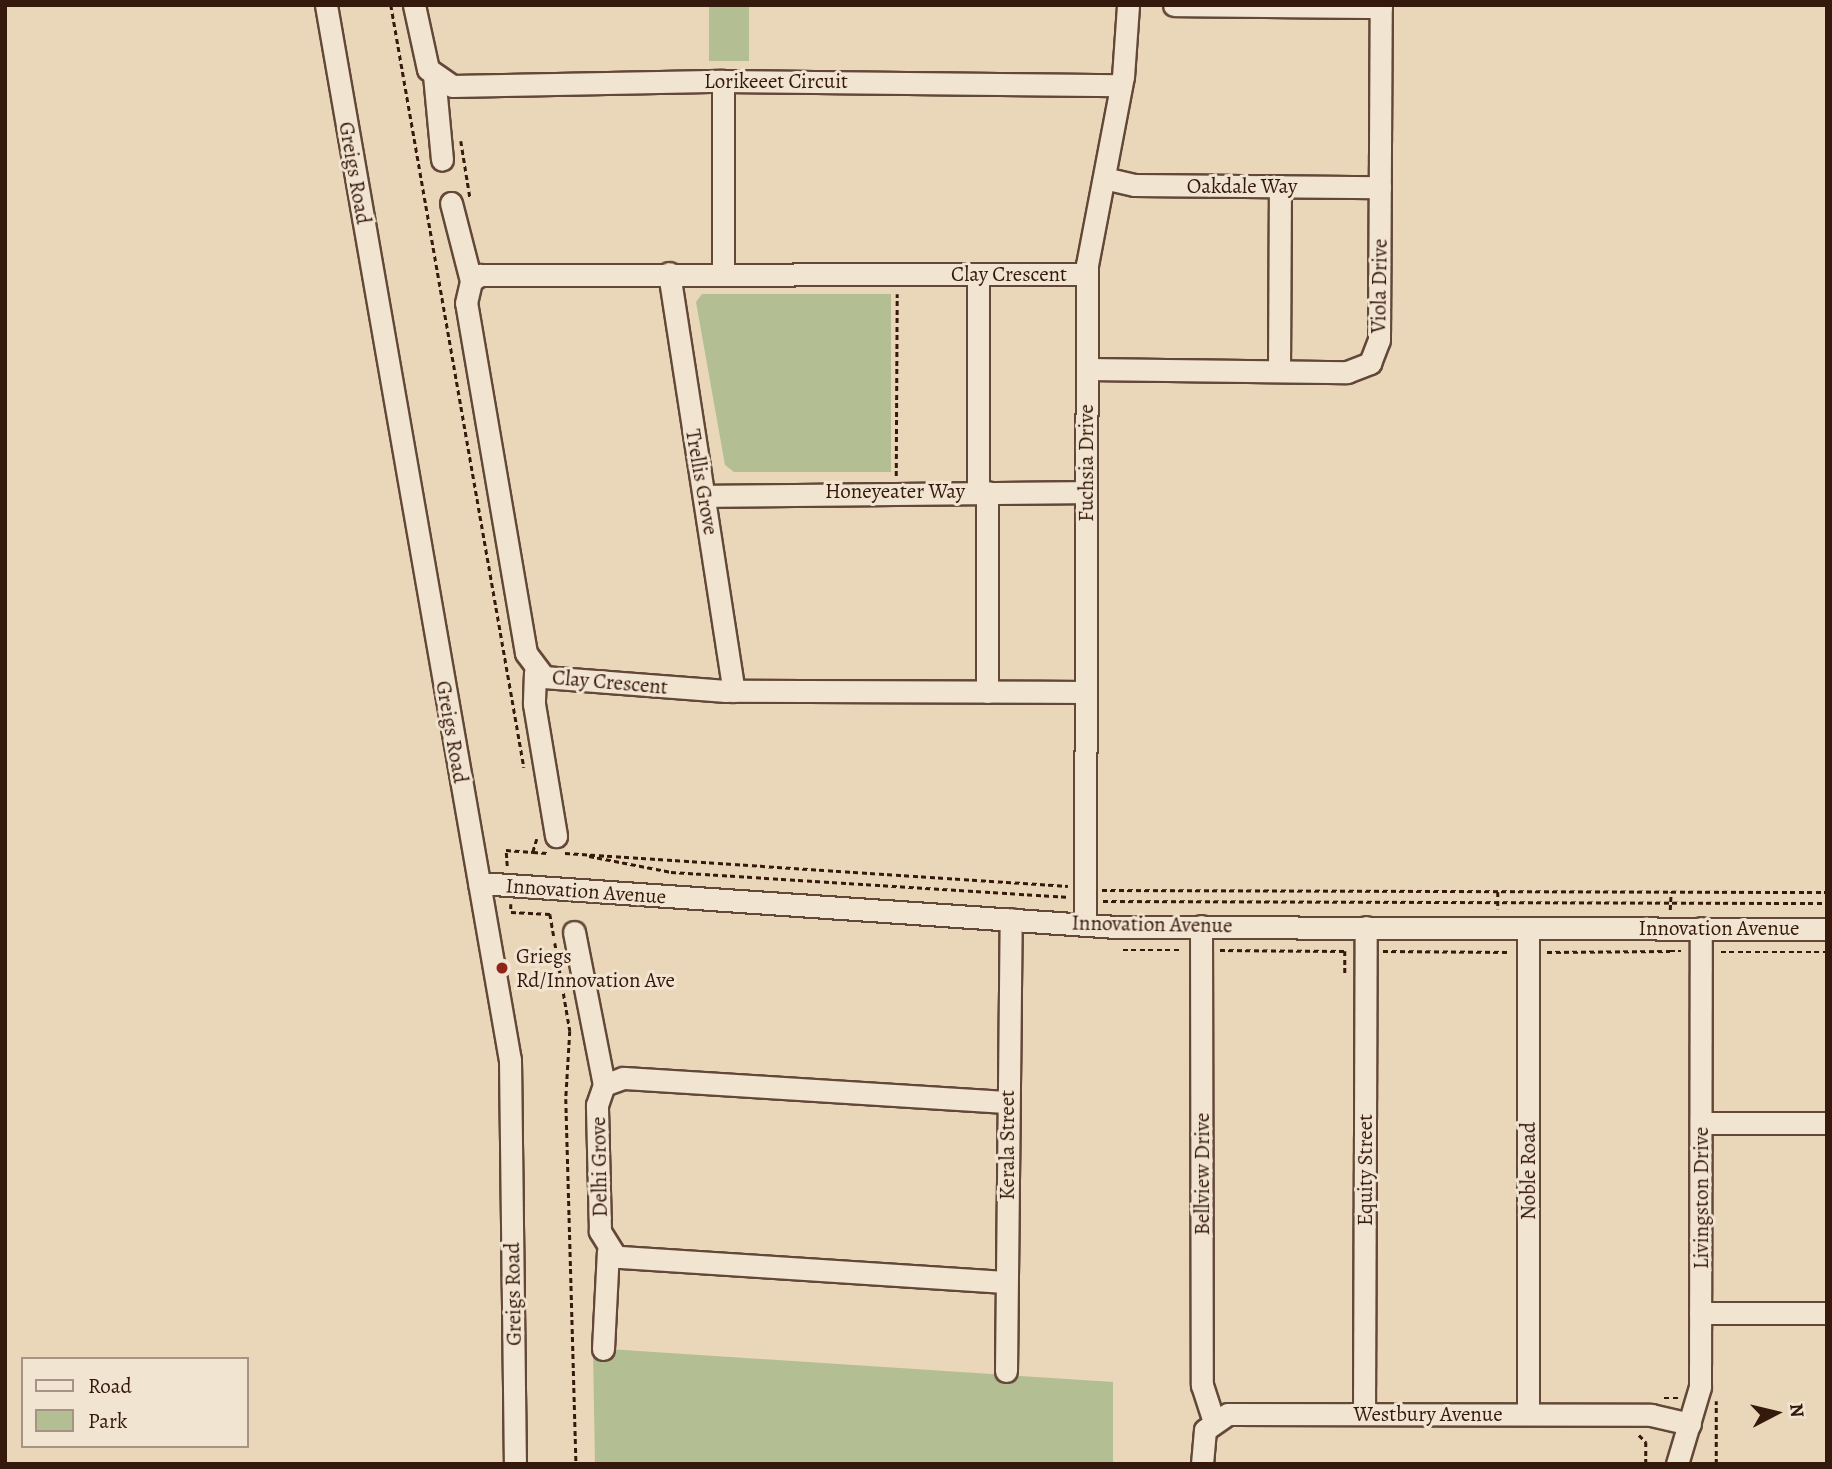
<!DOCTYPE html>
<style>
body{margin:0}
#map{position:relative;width:1832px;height:1469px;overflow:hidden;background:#ead6b8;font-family:Alegreya,serif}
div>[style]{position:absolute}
.green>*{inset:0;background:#b3be92;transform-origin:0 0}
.path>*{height:2.5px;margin-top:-1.25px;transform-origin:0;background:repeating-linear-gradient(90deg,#36190d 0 5px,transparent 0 8.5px)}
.roads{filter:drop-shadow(2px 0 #634838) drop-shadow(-2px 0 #634838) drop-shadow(0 2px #634838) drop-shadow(0 -2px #634838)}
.minor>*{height:21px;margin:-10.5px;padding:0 10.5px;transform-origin:10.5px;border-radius:10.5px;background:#f1e4d1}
.dots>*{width:19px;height:19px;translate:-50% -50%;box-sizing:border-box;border:4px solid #f1e4d1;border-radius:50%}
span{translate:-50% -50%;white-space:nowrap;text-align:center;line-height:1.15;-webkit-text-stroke:6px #f1e4d1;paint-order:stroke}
.street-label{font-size:21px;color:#36190d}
.poi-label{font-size:21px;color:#36190d}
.left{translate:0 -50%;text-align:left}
.frame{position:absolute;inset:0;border:7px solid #36190d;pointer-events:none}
.legend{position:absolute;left:21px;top:1357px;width:228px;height:91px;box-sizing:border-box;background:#f1e4d1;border:2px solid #a69383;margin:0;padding:9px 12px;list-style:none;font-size:21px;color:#36190d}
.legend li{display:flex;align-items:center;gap:14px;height:35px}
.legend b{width:35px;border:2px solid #a69383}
.north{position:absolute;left:1741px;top:1378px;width:70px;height:70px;-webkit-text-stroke:5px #f1e4d1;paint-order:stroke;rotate:83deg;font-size:19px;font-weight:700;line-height:28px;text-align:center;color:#36190d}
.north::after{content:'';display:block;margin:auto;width:24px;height:32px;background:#36190d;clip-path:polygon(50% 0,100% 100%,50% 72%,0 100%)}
</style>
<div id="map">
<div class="green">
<i style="left:709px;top:5px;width:40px;height:56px"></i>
<i style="clip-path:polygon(702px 294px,891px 294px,891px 472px,734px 472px,725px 465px,696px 302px)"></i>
<i style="clip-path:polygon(593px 1348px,1113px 1382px,1113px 1464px,595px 1464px)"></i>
</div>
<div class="path">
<i style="left:391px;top:5px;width:774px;rotate:80.1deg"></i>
<i style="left:461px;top:141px;width:57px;rotate:80.9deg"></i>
<i style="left:896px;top:476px;width:182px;rotate:-89.7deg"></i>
<i style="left:537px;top:839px;width:14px;rotate:107deg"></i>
<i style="left:533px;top:852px;width:14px;rotate:4deg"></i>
<i style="left:565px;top:853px;width:504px;rotate:3.75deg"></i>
<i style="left:589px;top:856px;width:84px;rotate:11deg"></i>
<i style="left:671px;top:872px;width:396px;rotate:3.6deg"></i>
<i style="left:507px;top:866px;width:16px;rotate:-94deg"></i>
<i style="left:506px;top:850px;width:27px;rotate:4deg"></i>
<i style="left:1102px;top:890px;width:725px;rotate:0.16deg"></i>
<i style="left:1498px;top:892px;width:17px;rotate:90deg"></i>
<i style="left:1103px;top:901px;width:724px;rotate:0.16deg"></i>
<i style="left:511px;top:904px;width:8px;rotate:90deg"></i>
<i style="left:511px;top:912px;width:39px;rotate:3deg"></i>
<i style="left:550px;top:914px;width:22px;rotate:80deg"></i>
<i style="left:1670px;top:910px;width:18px;rotate:-87deg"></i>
<i style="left:555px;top:943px;width:89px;rotate:80.3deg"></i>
<i style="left:570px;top:1031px;width:68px;rotate:93.4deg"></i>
<i style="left:566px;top:1099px;width:365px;rotate:88.4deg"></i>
<i style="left:1123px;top:950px;width:59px"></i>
<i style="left:1220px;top:950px;width:125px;rotate:0.5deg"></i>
<i style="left:1345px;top:951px;width:22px;rotate:90deg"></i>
<i style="left:1383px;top:951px;width:126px;rotate:0.5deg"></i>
<i style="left:1670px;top:951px;width:11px"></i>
<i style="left:1547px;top:952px;width:123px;rotate:-0.5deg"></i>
<i style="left:1721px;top:952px;width:106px"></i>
<i style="left:1664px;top:1398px;width:15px"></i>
<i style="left:1639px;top:1435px;width:10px;rotate:45deg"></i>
<i style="left:1646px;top:1442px;width:22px;rotate:90deg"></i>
<i style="left:1716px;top:1464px;width:63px;rotate:-90deg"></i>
</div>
<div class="roads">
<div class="minor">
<i style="left:326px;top:5px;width:1071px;rotate:80.11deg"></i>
<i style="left:510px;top:1060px;width:404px;rotate:89.3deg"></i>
<i style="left:414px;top:5px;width:66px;rotate:77.7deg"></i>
<i style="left:428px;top:69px;width:29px;rotate:35deg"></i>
<i style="left:452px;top:86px;width:271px;rotate:-1.1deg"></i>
<i style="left:723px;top:81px;width:398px;rotate:0.6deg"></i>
<i style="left:1174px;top:5px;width:207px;rotate:0.6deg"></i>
<i style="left:434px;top:75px;width:85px;rotate:84.6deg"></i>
<i style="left:1104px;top:178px;width:31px;rotate:13deg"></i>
<i style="left:1134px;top:185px;width:246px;rotate:0.5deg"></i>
<i style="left:451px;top:203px;width:81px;rotate:75.6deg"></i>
<i style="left:669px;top:273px;width:423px;rotate:81.2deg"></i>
<i style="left:723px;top:273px;width:192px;rotate:-90deg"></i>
<i style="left:1087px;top:369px;width:260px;rotate:0.7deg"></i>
<i style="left:1347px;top:372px;width:25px;rotate:-21deg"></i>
<i style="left:1370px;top:363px;width:25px;rotate:-69deg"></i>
<i style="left:1379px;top:340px;width:335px;rotate:-89.7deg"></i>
<i style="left:1279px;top:371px;width:185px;rotate:-89.7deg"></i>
<i style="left:978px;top:492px;width:218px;rotate:-90deg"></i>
<i style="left:704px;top:496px;width:382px;rotate:-0.6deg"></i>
<i style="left:535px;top:672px;width:32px;rotate:92deg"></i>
<i style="left:534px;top:704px;width:134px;rotate:80.5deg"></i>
<i style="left:987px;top:692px;width:200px;rotate:-90deg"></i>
<i style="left:1085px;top:692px;width:359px;rotate:-179.8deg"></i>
<i style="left:726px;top:691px;width:183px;rotate:-175.6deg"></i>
<i style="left:544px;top:677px;width:30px;rotate:-127deg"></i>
<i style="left:526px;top:653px;width:355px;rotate:-99.7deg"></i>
<i style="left:466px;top:303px;width:23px;rotate:-77deg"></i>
<i style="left:471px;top:281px;width:11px;rotate:-34deg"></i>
<i style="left:480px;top:275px;width:607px;rotate:-0.09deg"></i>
<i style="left:479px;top:883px;width:640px;rotate:3.95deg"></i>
<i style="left:1117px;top:927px;width:710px;rotate:0.16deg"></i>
<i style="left:1085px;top:924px;width:659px;rotate:-89.83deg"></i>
<i style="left:1087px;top:265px;width:191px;rotate:-79.2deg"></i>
<i style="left:1123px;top:77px;width:72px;rotate:-86deg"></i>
<i style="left:1201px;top:926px;width:459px;rotate:89.9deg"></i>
<i style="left:1202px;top:1385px;width:36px;rotate:72deg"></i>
<i style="left:574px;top:932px;width:156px;rotate:78.9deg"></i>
<i style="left:1701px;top:1123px;width:126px"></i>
<i style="left:1006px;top:1282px;width:391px;rotate:-176.3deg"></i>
<i style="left:616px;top:1257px;width:31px;rotate:-122deg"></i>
<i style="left:600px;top:1231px;width:126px;rotate:-91.4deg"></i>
<i style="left:597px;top:1105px;width:21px;rotate:-71deg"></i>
<i style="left:604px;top:1085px;width:20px;rotate:-20deg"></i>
<i style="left:623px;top:1078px;width:385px;rotate:3.6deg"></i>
<i style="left:1700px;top:1313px;width:127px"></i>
<i style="left:603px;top:1349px;width:98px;rotate:-87.1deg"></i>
<i style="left:1006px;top:1371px;width:452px;rotate:-89.4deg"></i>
<i style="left:1364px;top:1414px;width:487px;rotate:-89.8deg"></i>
<i style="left:1528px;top:1414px;width:486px;rotate:-90deg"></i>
<i style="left:1202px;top:1464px;width:34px;rotate:-85deg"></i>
<i style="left:1205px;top:1430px;width:28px;rotate:-35deg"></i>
<i style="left:1228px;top:1414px;width:423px;rotate:0.1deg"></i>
<i style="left:1651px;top:1415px;width:40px;rotate:13deg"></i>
<i style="left:1677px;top:1464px;width:80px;rotate:-73.4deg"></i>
<i style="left:1700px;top:1387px;width:459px;rotate:-89.9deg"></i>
</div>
</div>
<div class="dots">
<i style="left:502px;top:968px;background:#8f2418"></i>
</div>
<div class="street-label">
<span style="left:776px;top:81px">Lorikeeet Circuit</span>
<span style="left:355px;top:173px;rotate:80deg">Greigs Road</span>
<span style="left:1242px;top:186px">Oakdale Way</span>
<span style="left:1009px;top:274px">Clay Crescent</span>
<span style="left:1379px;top:286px;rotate:-89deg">Viola Drive</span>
<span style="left:1086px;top:463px;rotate:-90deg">Fuchsia Drive</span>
<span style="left:702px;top:482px;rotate:80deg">Trellis Grove</span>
<span style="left:895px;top:491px">Honeyeater Way</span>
<span style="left:610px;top:682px;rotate:5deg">Clay Crescent</span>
<span style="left:452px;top:732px;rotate:80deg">Greigs Road</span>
<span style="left:586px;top:891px;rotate:4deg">Innovation Avenue</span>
<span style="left:1152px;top:924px;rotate:1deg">Innovation Avenue</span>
<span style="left:1719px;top:928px">Innovation Avenue</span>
<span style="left:1007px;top:1145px;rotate:-90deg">Kerala Street</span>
<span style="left:599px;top:1167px;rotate:-91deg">Delhi Grove</span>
<span style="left:1365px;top:1170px;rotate:-90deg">Equity Street</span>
<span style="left:1528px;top:1171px;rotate:-90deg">Noble Road</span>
<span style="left:1202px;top:1174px;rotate:-90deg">Bellview Drive</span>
<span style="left:1701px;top:1198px;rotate:-90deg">Livingston Drive</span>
<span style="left:513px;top:1294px;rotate:-91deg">Greigs Road</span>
<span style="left:1428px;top:1414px">Westbury Avenue</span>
</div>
<div class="poi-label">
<span class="left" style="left:516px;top:968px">Griegs<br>Rd/Innovation Ave</span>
</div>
<div class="frame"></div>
<ul class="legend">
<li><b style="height:9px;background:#f1e4d1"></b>Road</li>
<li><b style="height:19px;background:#b3be92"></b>Park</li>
</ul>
<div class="north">N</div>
</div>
